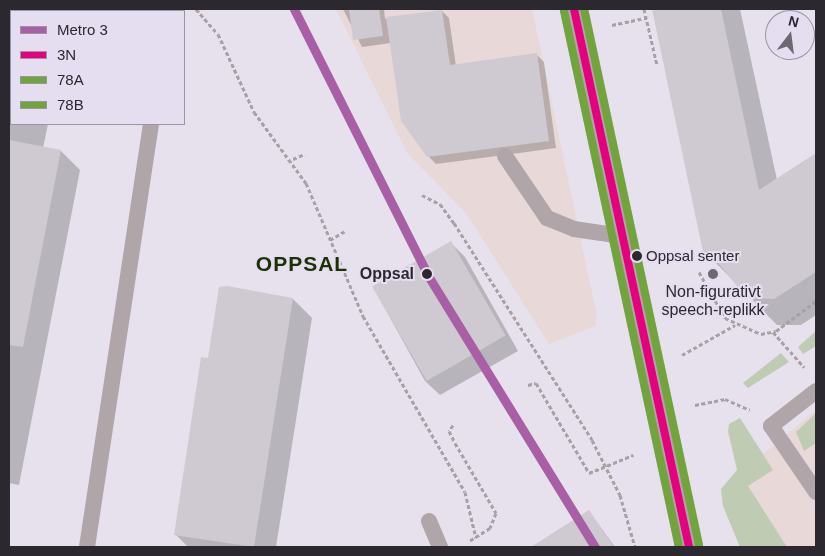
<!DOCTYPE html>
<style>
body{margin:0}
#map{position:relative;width:825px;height:556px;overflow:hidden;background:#e6e1ec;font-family:Helvetica,sans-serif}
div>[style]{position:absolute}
.commercial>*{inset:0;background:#e8d9d8}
.green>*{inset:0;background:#c0cbb4}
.shadow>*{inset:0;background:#0003}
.building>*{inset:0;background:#cfcad2;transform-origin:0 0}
.path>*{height:3px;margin-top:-1.5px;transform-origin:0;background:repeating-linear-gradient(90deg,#a8a0a5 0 4px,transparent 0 6.5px)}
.lane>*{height:16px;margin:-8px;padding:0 8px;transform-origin:8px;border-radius:8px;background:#b0a5a9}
.secondary>*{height:28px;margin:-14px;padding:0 14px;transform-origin:14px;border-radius:14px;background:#afa4a8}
.bus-1>*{height:8px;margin:-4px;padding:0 4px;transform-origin:4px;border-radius:4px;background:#e5007d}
.bus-2>*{height:8px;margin:-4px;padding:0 4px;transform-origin:4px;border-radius:4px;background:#71a43d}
.bus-3>*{height:8px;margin:-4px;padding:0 4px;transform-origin:4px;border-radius:4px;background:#71a43d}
.metro-1>*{height:9px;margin:-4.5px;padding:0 4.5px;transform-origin:4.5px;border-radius:4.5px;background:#a85fa5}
.dots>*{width:14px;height:14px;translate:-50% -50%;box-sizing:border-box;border:2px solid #e5ddf0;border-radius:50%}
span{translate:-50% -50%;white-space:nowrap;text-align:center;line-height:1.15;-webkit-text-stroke:4px #e5ddf0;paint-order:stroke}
.bus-label{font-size:15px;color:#2b282f}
.left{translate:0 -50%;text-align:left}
.stop-label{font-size:16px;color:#2b282f;font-weight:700}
.right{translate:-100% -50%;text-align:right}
.poi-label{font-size:16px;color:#2b282f}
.district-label{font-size:21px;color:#1c3000;font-weight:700;letter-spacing:1px}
.frame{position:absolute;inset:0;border:10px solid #2b282f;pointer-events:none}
.legend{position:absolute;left:10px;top:10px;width:175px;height:115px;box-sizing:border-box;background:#e5ddf0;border:1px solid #9b95a3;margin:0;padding:6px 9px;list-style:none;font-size:15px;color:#2b282f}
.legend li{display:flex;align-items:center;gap:10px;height:25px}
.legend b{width:25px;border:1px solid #9b95a3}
.north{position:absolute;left:765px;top:10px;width:50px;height:50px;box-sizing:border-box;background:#e5ddf0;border:1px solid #9b95a3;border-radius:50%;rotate:15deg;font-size:14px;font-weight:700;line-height:20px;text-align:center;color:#2b282f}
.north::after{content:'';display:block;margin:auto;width:18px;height:22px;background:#6c6971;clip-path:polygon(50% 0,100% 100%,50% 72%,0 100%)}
</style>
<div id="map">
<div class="commercial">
<i style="clip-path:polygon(336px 9px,532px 9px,597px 316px,595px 326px,549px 344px,466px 213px,407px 153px)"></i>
<i style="clip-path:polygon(816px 410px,816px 547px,740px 547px,723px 506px,721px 489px)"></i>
</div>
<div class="green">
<i style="clip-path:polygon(816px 331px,816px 346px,803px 354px,798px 347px)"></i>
<i style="clip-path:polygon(781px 353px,789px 362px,748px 388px,743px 383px)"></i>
<i style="clip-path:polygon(816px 413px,816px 443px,804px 451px,796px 432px)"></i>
<i style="clip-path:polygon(740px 418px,773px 470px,748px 486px,787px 547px,740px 547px,723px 506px,721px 489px,737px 470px,728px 431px,729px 424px)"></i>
</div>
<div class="shadow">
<i style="clip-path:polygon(9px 9px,70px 9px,11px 11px,11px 124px,48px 124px,43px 148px,61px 151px,80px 170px,19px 485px,9px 483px)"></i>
<i style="clip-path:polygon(343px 9px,384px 9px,385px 19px,442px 11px,449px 18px,456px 66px,537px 55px,544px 62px,556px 148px,436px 164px,428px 156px,391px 43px,362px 47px)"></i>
<i style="clip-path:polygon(653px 9px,740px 9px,777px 180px,816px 154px,816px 315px,801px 325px,777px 325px,704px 251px)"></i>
<i style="clip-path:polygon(451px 243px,465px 257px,518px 351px,440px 395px,425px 381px,373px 287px)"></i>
<i style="clip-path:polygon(293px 299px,312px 318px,276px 547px,188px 547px,175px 534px,209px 359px)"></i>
<i style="clip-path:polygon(589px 511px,615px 547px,534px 547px)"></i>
</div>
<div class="building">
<i style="clip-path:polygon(349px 9px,379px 9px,383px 36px,353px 40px)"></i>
<i style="clip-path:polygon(652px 9px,721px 9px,759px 190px,816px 153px,816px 272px,774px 299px,746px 298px,709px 251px,703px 252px)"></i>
<i style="clip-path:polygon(442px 10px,450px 65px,537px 53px,549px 141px,427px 157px,401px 121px,386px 17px)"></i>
<i style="clip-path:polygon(9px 140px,61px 150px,23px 347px,9px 345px)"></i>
<i style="left:451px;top:241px;width:109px;height:91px;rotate:60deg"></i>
<i style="clip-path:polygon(227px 286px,293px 298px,254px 547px,174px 535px,201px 357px,208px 358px,219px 287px)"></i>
<i style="clip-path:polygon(589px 510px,614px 547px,531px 547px)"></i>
</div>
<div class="path">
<i style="left:196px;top:9px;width:33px;rotate:49deg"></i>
<i style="left:218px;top:34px;width:86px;rotate:65.2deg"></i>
<i style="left:254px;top:112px;width:88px;rotate:53.8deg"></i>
<i style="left:306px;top:183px;width:145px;rotate:66.8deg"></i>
<i style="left:363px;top:316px;width:203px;rotate:59.9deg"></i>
<i style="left:465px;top:492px;width:47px;rotate:76.6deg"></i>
<i style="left:644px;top:9px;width:57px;rotate:76.9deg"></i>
<i style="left:612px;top:25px;width:35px;rotate:-12deg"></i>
<i style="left:293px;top:159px;width:13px;rotate:-23deg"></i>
<i style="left:422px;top:195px;width:20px;rotate:27deg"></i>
<i style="left:440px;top:204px;width:24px;rotate:54deg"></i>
<i style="left:454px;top:223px;width:257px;rotate:57.5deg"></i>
<i style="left:592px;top:440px;width:62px;rotate:63deg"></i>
<i style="left:620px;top:495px;width:54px;rotate:73.9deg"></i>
<i style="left:330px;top:240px;width:17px;rotate:-31deg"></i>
<i style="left:699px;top:272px;width:53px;rotate:60.5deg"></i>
<i style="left:725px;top:318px;width:39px;rotate:24deg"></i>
<i style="left:761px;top:334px;width:15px;rotate:-11deg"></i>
<i style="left:776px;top:331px;width:50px;rotate:-36.9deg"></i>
<i style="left:773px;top:332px;width:47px;rotate:48.5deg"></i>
<i style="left:682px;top:355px;width:61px;rotate:-29.5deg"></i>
<i style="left:528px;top:385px;width:8px;rotate:-14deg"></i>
<i style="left:536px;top:383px;width:104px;rotate:59.5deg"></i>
<i style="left:589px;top:473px;width:48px;rotate:-22.2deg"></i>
<i style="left:695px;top:405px;width:31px;rotate:-11deg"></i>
<i style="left:725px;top:399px;width:27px;rotate:24deg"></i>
<i style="left:453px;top:425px;width:7px;rotate:124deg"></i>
<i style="left:449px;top:431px;width:13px;rotate:63deg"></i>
<i style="left:455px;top:443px;width:81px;rotate:59.6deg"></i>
<i style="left:496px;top:513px;width:16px;rotate:112deg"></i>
<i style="left:490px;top:528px;width:26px;rotate:148deg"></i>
</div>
<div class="lane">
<i style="left:149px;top:9px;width:2px;rotate:90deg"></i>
<i style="left:505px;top:156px;width:75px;rotate:55.9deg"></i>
<i style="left:547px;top:218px;width:29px;rotate:22deg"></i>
<i style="left:574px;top:229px;width:49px;rotate:8.3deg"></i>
<i style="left:816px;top:391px;width:57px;rotate:142.1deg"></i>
<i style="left:771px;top:426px;width:80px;rotate:55.7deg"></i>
<i style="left:429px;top:521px;width:28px;rotate:67deg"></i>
<i style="left:87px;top:547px;width:428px;rotate:-81.4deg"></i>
</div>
<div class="secondary">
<i style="left:574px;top:9px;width:550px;rotate:77.93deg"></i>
</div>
<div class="bus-1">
<i style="left:574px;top:9px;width:550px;rotate:77.93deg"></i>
</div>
<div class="bus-2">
<i style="left:564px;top:11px;width:548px;rotate:77.89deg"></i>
</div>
<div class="bus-3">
<i style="left:584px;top:9px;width:548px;rotate:77.89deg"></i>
</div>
<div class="metro-1">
<i style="left:294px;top:9px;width:297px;rotate:63.3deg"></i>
<i style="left:427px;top:274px;width:321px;rotate:58.4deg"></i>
</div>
<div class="dots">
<i style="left:637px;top:256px;background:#2b282f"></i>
<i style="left:427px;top:274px;background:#2b282f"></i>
<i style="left:713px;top:274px;background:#6c6971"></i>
</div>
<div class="bus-label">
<span class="left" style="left:646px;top:256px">Oppsal senter</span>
</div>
<div class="stop-label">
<span class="right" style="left:414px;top:274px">Oppsal</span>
</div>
<div class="poi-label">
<span style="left:713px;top:301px">Non-figurativt<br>speech-replikk</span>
</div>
<div class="district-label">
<span style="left:302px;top:264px">OPPSAL</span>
</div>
<div class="frame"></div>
<ul class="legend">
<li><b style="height:6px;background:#a85fa5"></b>Metro 3</li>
<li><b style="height:6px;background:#e5007d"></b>3N</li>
<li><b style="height:6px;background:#71a43d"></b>78A</li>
<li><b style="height:6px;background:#71a43d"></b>78B</li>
</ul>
<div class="north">N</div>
</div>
